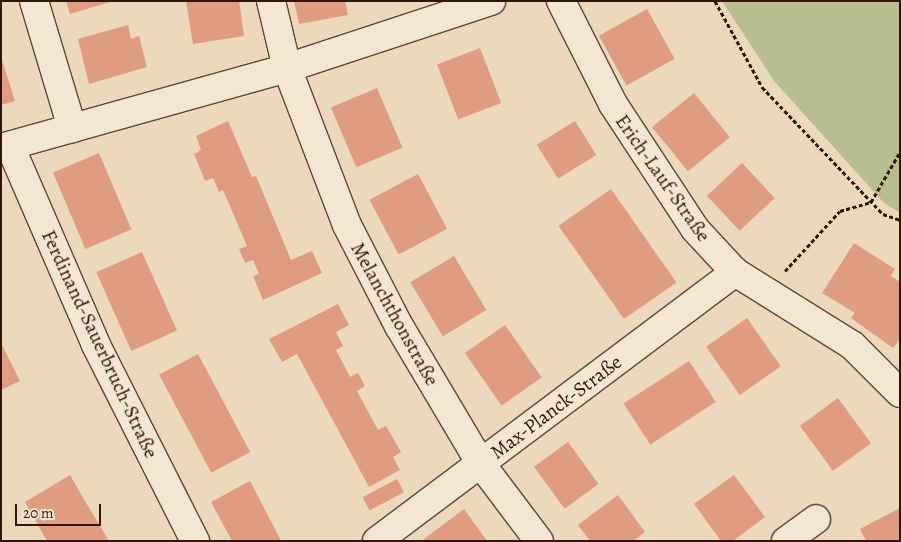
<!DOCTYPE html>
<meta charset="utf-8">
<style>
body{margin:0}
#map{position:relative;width:901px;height:542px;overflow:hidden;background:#ecd8bc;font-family:Alegreya,serif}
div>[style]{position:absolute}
.green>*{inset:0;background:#b7bf92}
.building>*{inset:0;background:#e09c80;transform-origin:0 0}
.path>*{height:3px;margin-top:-1.5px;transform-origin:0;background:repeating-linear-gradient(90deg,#321508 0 4px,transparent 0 6.5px)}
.roads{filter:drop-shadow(1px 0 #604635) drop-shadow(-1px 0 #604635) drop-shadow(0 1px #604635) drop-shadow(0 -1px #604635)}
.minor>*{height:28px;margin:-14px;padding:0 14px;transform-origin:14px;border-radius:14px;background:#f3e6d3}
span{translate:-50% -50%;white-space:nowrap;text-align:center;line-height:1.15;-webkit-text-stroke:4px #f3e6d3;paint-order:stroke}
.street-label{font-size:20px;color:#321508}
.frame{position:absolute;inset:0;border:2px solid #321508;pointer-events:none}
.scale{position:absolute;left:15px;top:504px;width:86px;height:22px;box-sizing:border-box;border:2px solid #321508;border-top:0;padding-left:6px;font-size:15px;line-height:18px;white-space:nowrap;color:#321508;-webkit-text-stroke:4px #f3e6d3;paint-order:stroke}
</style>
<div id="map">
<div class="green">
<i style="clip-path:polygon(722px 1px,900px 1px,900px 213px,884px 203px,774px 81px)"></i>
</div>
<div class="building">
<i style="clip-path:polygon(66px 1px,110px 1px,110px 2px,70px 14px)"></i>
<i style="clip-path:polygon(186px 1px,239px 1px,244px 36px,193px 44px)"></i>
<i style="clip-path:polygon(294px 1px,345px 1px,348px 15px,299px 24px)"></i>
<i style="left:647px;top:9px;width:57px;height:55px;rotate:61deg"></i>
<i style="clip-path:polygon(128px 25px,131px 39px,139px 36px,147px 67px,89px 84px,78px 39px)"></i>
<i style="left:480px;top:48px;width:59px;height:46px;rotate:69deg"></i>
<i style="clip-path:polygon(1px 57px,15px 101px,1px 105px)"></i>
<i style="left:377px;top:88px;width:65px;height:50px;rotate:67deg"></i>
<i style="left:694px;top:93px;width:57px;height:54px;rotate:51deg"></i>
<i style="clip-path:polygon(228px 121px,252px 177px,256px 176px,291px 260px,312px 251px,322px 273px,263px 300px,253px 276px,259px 274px,253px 260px,245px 263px,239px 249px,247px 246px,223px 190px,219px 192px,213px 178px,205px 181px,194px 154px,201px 150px,196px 136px)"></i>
<i style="left:575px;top:121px;width:40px;height:45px;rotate:58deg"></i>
<i style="left:99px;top:153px;width:83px;height:50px;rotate:67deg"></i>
<i style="left:742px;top:163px;width:48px;height:48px;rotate:47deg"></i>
<i style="left:418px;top:174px;width:62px;height:55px;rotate:62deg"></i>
<i style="left:611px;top:189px;width:114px;height:64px;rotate:55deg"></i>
<i style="clip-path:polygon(854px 243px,895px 269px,891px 276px,900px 282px,900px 339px,893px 348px,851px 318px,855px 313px,822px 293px)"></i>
<i style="left:142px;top:252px;width:86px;height:50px;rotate:66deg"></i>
<i style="left:454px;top:256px;width:63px;height:51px;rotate:59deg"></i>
<i style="clip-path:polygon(338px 304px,349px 325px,336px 332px,343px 346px,336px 350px,350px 377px,358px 373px,365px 386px,357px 391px,378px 430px,386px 426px,401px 452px,393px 457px,400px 470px,369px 487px,297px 354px,282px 362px,269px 339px)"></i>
<i style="left:747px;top:318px;width:59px;height:50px;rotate:55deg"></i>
<i style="left:505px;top:325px;width:64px;height:49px;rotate:55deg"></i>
<i style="clip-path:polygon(1px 343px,20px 381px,1px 390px)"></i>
<i style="left:198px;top:354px;width:111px;height:44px;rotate:62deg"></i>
<i style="left:689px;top:361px;width:49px;height:78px;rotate:57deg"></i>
<i style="left:838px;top:398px;width:56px;height:47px;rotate:54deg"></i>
<i style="left:568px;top:442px;width:52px;height:42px;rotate:54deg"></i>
<i style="clip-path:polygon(70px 475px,82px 496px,109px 541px,47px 541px,25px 502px)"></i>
<i style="clip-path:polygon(734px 475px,765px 517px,733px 541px,721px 541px,694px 504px)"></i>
<i style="left:397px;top:479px;width:15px;height:39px;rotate:62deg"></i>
<i style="clip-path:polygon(250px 481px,276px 531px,281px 541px,232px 541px,211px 502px)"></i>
<i style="clip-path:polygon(618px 495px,645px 532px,633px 541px,590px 541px,578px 525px)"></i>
<i style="clip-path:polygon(900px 508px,900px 541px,866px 541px,860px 529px)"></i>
<i style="clip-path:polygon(464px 509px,487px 541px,425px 541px,424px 539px)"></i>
</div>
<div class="path">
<i style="left:715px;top:1px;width:98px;rotate:61.3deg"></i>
<i style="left:762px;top:87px;width:175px;rotate:46.4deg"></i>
<i style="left:883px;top:214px;width:18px;rotate:19deg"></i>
<i style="left:785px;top:271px;width:81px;rotate:-47.5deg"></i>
<i style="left:840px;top:211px;width:32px;rotate:-16deg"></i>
<i style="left:871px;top:202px;width:58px;rotate:-59.9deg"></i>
</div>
<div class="roads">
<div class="minor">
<i style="left:34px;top:1px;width:133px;rotate:73.3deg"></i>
<i style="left:271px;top:1px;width:69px;rotate:76.6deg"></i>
<i style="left:287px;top:68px;width:168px;rotate:69.1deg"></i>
<i style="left:347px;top:225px;width:114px;rotate:62.8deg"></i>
<i style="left:399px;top:326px;width:161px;rotate:59.3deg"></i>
<i style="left:481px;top:464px;width:96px;rotate:53deg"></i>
<i style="left:561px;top:1px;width:115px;rotate:63.2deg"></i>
<i style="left:613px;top:104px;width:149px;rotate:56.7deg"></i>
<i style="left:695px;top:229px;width:59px;rotate:47.1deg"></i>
<i style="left:735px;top:272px;width:138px;rotate:32deg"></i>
<i style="left:852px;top:345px;width:68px;rotate:45deg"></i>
<i style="left:10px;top:146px;width:217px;rotate:66.6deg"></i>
<i style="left:96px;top:345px;width:220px;rotate:63.2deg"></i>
<i style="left:1px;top:148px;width:297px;rotate:-15.6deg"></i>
<i style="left:287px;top:68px;width:215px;rotate:-18.2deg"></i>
<i style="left:377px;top:541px;width:448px;rotate:-36.9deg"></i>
<i style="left:786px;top:541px;width:37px;rotate:-36deg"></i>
</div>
</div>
<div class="street-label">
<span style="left:663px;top:178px;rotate:55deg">Erich-Lauf-Straße</span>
<span style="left:395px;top:314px;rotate:61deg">Melanchthonstraße</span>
<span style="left:100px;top:344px;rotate:65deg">Ferdinand-Sauerbruch-Straße</span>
<span style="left:556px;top:407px;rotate:-37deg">Max-Planck-Straße</span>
</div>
<div class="frame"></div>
<div class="scale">20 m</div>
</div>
